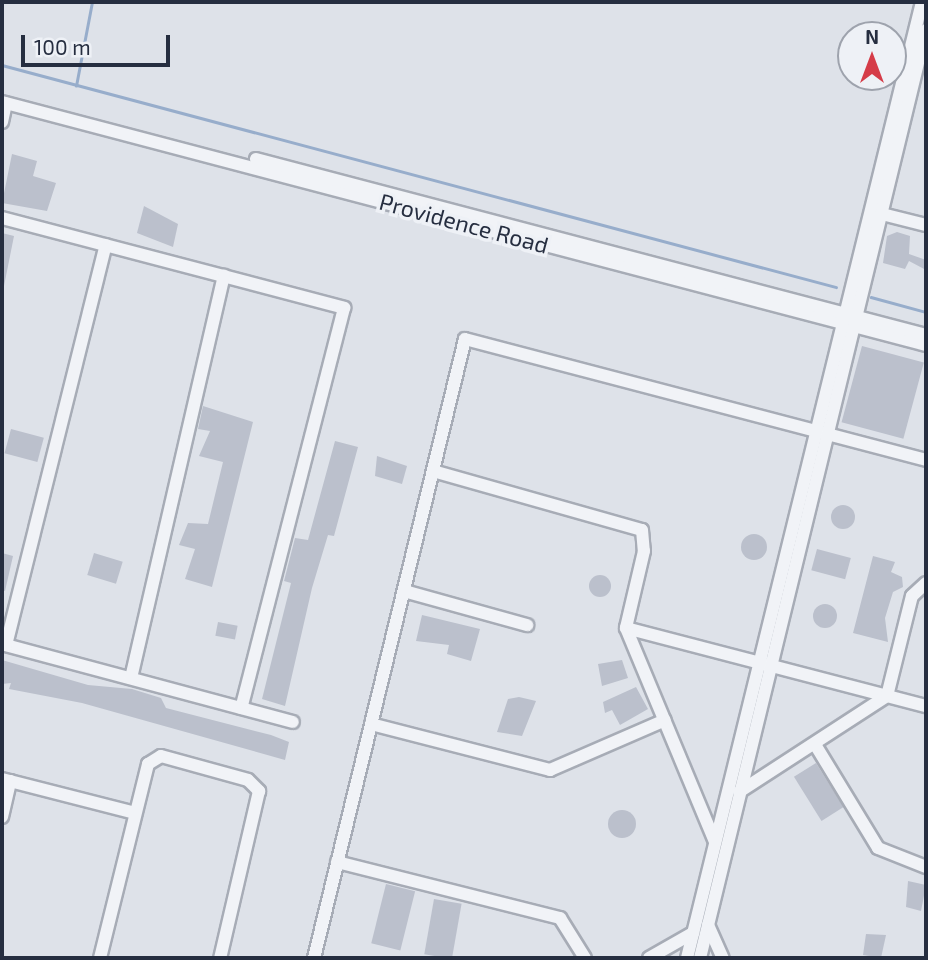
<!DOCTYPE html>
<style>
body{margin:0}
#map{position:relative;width:928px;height:960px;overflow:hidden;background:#dee2e9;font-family:"Exo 2",sans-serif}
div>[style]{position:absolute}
.stream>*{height:2.5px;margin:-1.25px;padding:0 1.25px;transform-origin:1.25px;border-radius:1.25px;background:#97adcb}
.building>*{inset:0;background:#bbc0cc;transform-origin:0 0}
.round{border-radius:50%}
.roads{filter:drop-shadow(2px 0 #a7acb6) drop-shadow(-2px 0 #a7acb6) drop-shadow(0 2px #a7acb6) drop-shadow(0 -2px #a7acb6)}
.minor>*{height:12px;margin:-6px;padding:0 6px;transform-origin:6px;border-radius:6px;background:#f1f3f7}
span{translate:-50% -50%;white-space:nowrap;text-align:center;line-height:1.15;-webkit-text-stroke:7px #eef1f6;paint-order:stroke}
.street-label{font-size:23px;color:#262e40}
.frame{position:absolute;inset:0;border:4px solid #262e40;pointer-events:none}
.north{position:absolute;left:837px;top:21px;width:70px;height:70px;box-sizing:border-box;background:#eef1f6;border:2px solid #9ea3ad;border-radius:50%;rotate:0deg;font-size:19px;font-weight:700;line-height:28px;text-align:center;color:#262e40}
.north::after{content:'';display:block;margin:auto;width:24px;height:32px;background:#d53c48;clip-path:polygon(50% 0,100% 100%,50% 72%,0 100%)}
.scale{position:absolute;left:21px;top:35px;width:149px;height:32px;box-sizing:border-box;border:4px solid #262e40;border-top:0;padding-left:9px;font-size:21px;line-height:24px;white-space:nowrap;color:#262e40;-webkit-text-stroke:5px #eef1f6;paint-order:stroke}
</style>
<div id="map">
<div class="stream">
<i style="left:2px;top:65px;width:863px;rotate:14.91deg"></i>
<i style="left:76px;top:86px;width:86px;rotate:-79.2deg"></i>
<i style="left:871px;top:297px;width:57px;rotate:15.3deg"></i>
</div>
<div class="building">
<i style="clip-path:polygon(12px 154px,37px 161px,33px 176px,56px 183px,47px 211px,2px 203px)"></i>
<i style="clip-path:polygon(144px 206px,178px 224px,173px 247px,137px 233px)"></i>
<i style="clip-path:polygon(897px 232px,910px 236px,909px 254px,926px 260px,926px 270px,909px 261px,905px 269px,883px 263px,887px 236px)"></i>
<i style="clip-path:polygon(2px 233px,14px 236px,4px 286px,2px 285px)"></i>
<i style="left:862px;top:346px;width:64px;height:79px;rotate:15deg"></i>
<i style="clip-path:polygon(203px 406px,253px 422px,212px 587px,185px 579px,195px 549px,179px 545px,188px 523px,208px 524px,223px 462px,199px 456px,210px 431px,198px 429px)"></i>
<i style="left:11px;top:429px;width:34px;height:25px;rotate:15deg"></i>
<i style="clip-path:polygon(335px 441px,358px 447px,334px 536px,328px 535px,312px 588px,285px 706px,262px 699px,291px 583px,284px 581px,295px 538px,308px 540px)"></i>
<i style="clip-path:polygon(377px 456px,407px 466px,402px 484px,375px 476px)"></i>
<i class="round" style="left:831px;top:505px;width:24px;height:24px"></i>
<i class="round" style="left:741px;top:534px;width:26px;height:26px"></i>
<i style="left:817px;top:549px;width:35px;height:22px;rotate:15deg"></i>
<i style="clip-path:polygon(2px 553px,13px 556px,5px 591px,2px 590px)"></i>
<i style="left:94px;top:553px;width:30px;height:23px;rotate:17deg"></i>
<i style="clip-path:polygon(873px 556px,895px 562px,891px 572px,902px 577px,903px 587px,893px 592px,885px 618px,888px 642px,853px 633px)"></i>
<i class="round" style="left:589px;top:575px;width:22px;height:22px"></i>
<i class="round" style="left:813px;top:604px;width:24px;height:24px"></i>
<i style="clip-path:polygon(422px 615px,480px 629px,471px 661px,447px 654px,449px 645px,416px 641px)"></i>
<i style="left:218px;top:622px;width:20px;height:14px;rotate:11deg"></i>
<i style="clip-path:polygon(2px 660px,88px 685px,132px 689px,161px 698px,166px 708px,271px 735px,289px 742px,285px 760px,82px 703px,9px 689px,11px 683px,2px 684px)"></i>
<i style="clip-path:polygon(622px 660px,628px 678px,602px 686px,598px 664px)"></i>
<i style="clip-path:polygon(636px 687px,648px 709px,620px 725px,612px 710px,605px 713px,603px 702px)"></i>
<i style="clip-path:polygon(519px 697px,536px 701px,522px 736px,497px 732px,508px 699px)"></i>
<i style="left:816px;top:763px;width:52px;height:26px;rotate:58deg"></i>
<i class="round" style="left:608px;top:810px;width:28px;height:28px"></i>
<i style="clip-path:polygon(908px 881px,926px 885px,921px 911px,906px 907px)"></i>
<i style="left:386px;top:884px;width:30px;height:61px;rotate:14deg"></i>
<i style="left:434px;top:899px;width:28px;height:56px;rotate:10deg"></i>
<i style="clip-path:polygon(866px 934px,886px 935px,881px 958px,863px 955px)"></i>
</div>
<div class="roads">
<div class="minor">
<i style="left:2px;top:102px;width:955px;rotate:14.73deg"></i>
<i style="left:2px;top:122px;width:19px;rotate:-78deg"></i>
<i style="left:256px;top:159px;width:693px;rotate:14.72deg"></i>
<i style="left:874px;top:212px;width:54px;rotate:14deg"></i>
<i style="left:2px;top:218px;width:354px;rotate:14.7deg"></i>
<i style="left:344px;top:308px;width:413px;rotate:104.4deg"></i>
<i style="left:433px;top:471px;width:217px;rotate:15.8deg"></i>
<i style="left:642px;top:530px;width:21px;rotate:85deg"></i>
<i style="left:644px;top:551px;width:79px;rotate:103.2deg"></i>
<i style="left:626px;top:628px;width:232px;rotate:67.4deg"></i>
<i style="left:404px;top:591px;width:128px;rotate:15.5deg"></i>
<i style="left:626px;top:628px;width:310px;rotate:14.6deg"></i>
<i style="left:2px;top:644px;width:301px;rotate:15deg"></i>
<i style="left:6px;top:645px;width:412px;rotate:-76deg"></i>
<i style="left:131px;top:678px;width:413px;rotate:-77deg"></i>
<i style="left:371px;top:724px;width:185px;rotate:14.4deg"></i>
<i style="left:550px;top:770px;width:125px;rotate:-23.5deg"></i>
<i style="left:816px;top:746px;width:119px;rotate:58.7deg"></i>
<i style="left:878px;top:848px;width:52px;rotate:21.6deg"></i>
<i style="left:2px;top:779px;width:137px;rotate:14.3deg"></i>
<i style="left:739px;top:792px;width:176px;rotate:-33deg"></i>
<i style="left:887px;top:696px;width:103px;rotate:-76deg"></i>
<i style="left:912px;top:596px;width:19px;rotate:-43deg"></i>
<i style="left:2px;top:817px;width:37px;rotate:-77deg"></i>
<i style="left:337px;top:862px;width:230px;rotate:14.1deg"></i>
<i style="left:560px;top:918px;width:47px;rotate:58deg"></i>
<i style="left:708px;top:925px;width:36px;rotate:66deg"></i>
<i style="left:100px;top:958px;width:200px;rotate:-76.1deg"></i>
<i style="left:148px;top:764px;width:15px;rotate:-32deg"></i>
<i style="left:161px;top:756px;width:90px;rotate:15.4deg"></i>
<i style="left:248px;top:780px;width:16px;rotate:45deg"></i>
<i style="left:259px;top:791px;width:171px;rotate:103.1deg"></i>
<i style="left:314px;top:958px;width:637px;rotate:-76.29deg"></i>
<i style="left:465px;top:339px;width:477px;rotate:14.7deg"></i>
<i style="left:649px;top:958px;width:51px;rotate:-29.6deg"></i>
<i style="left:687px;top:958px;width:984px;rotate:-76.19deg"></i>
<i style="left:700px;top:958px;width:955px;rotate:-76.31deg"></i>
</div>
</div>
<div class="street-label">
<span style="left:464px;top:223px;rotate:15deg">Providence Road</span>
</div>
<div class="frame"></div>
<div class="north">N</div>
<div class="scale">100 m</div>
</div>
